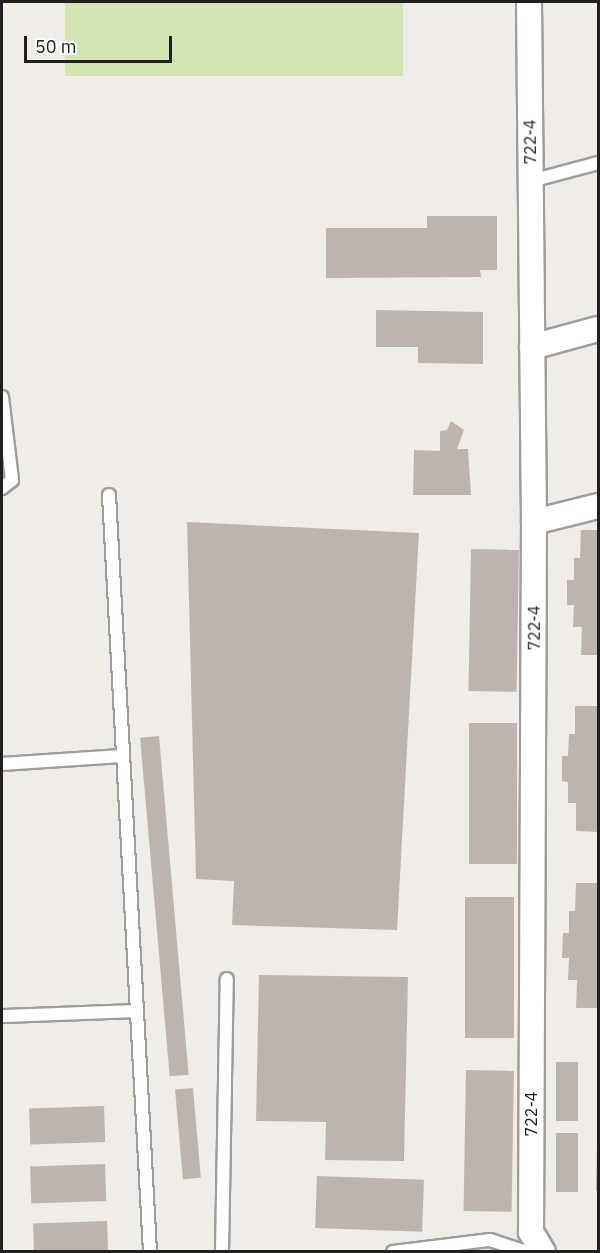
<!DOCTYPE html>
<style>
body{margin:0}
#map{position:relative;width:600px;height:1253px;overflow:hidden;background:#f0ece7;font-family:"IBM Plex Sans",sans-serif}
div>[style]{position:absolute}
.grass>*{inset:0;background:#d3e5b2;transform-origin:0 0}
.building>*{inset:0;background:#bdb4b0;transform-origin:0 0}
.roads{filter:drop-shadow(2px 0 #9d9d9d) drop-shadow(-2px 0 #9d9d9d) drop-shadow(0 2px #9d9d9d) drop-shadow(0 -2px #9d9d9d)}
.lane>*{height:12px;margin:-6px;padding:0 6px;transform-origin:6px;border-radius:6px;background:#fff}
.street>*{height:24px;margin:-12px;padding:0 12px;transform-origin:12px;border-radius:12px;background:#fff}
span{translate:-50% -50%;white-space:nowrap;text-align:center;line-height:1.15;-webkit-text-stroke:6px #fff;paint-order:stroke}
.street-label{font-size:16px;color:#202020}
.frame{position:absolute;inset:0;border:3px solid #202020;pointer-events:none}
.scale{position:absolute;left:24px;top:36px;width:148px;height:27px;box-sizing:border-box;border:3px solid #202020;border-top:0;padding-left:8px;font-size:18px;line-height:21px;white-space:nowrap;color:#202020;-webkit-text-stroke:4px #fff;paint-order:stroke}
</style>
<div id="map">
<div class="grass">
<i style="left:65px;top:2px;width:338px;height:74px"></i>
</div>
<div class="building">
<i style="clip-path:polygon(427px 216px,497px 216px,497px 270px,480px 270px,481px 277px,326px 278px,326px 228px,427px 228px)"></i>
<i style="clip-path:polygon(376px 310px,483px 312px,483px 364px,418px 363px,418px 347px,376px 347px)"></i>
<i style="clip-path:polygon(451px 421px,464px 430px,457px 449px,468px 449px,471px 495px,413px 495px,414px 450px,440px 451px,440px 431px,447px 430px)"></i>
<i style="clip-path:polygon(187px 522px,419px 533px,397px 930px,232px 925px,234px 881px,196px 879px)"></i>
<i style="clip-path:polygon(581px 530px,598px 530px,598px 655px,581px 655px,582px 627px,573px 627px,574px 605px,567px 605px,567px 580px,574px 580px,574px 558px,580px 558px)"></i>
<i style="left:471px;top:549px;width:48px;height:142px;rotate:1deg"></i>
<i style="clip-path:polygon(575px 706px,598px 706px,598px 832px,576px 831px,576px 803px,568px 803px,568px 782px,562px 781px,562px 756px,568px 756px,569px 734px,575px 734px)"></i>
<i style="left:469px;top:723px;width:48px;height:141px"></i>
<i style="left:159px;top:736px;width:340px;height:19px;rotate:85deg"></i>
<i style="clip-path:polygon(576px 883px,598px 883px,598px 1008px,576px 1008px,577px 980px,568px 980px,569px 958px,562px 958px,563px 933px,569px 933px,569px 911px,575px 911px)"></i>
<i style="left:465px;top:897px;width:49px;height:141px"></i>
<i style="clip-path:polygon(259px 975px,408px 977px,404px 1161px,325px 1160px,326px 1122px,256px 1121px)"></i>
<i style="left:556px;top:1062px;width:22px;height:59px"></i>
<i style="left:466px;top:1070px;width:48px;height:141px;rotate:1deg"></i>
<i style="left:193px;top:1088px;width:90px;height:18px;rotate:85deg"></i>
<i style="left:104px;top:1106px;width:36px;height:75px;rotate:88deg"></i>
<i style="left:556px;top:1133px;width:22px;height:59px"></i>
<i style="clip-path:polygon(597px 1143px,598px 1143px,598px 1191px,596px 1191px)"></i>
<i style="left:105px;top:1164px;width:37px;height:75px;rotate:88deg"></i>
<i style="left:317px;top:1176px;width:107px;height:52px;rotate:2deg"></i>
<i style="left:107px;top:1221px;width:31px;height:74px;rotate:88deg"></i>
</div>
<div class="roads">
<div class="lane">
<i style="left:531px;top:181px;width:69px;rotate:-15deg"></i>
<i style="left:2px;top:397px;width:84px;rotate:83.1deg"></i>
<i style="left:12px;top:480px;width:13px;rotate:141deg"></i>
<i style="left:109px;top:495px;width:758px;rotate:86.9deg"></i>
<i style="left:2px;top:764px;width:121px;rotate:-3.8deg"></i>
<i style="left:2px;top:1016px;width:135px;rotate:-2.1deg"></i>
<i style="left:222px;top:1252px;width:273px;rotate:-89deg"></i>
<i style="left:393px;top:1252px;width:98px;rotate:-7.1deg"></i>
<i style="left:490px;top:1240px;width:40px;rotate:18deg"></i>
</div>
<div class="street">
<i style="left:529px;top:2px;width:520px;rotate:89.45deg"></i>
<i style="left:534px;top:522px;width:710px;rotate:90.24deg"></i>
<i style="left:531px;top:1232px;width:23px;rotate:59deg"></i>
<i style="left:532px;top:347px;width:68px;rotate:-15.3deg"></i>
<i style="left:534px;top:522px;width:66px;rotate:-14deg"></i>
</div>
</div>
<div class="street-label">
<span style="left:530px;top:142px;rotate:-91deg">722-4</span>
<span style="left:534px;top:628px;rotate:-90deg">722-4</span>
<span style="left:531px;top:1114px;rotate:-90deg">722-4</span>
</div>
<div class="frame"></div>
<div class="scale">50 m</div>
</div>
